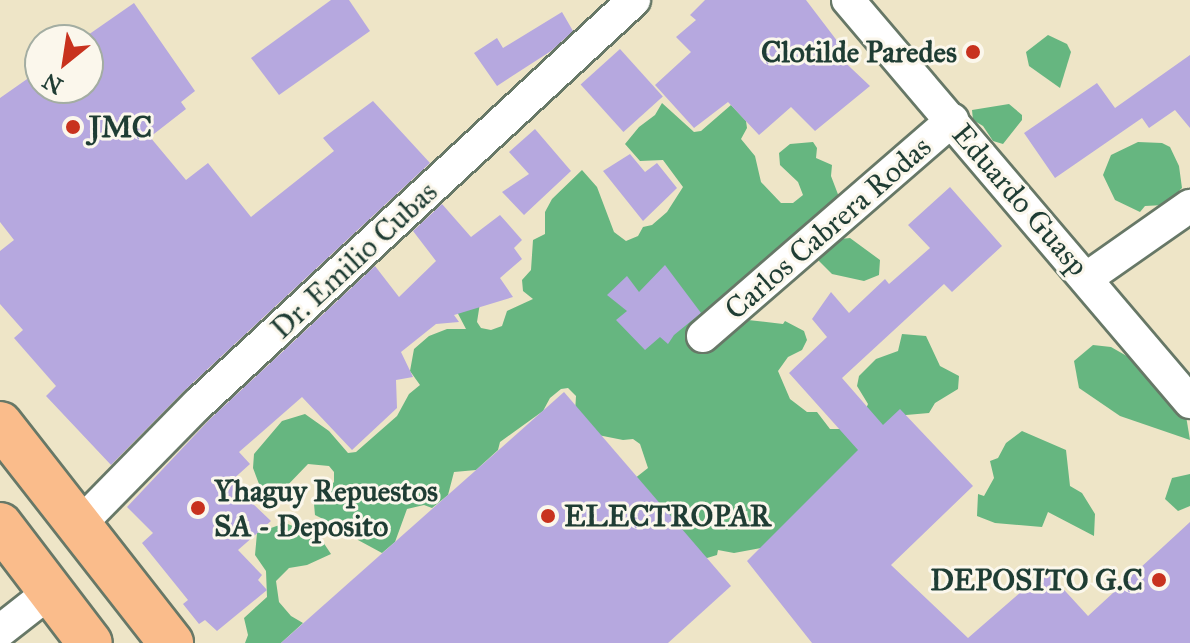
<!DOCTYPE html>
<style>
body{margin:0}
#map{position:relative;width:1190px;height:643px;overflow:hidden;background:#eee5c7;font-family:"IM FELL Great Primer",serif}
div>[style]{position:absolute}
.forest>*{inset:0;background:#66b680}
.building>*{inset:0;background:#b6a8df;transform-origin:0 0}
.roads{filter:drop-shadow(2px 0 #677867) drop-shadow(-2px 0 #677867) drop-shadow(0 2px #677867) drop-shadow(0 -2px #677867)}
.minor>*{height:32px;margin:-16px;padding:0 16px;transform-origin:16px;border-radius:16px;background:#fff}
.highway>*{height:44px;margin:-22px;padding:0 22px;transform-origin:22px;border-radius:22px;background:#fabc8b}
.dots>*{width:22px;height:22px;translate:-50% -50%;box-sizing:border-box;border:4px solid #fbf7ec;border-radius:50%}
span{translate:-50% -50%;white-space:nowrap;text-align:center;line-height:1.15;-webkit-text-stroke:6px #fbf7ec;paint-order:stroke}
.poi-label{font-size:30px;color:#1f3d34;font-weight:700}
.right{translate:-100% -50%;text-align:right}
.left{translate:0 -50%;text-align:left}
.street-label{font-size:30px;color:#1f3d34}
.north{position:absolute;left:24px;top:24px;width:80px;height:80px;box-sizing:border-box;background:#fbf7ec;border:2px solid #a3ada2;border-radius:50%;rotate:210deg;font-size:22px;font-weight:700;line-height:32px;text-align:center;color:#1f3d34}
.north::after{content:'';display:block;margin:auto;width:28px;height:36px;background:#c8321e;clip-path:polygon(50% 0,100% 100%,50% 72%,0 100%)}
</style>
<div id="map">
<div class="forest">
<i style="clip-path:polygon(1048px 35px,1067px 44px,1071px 52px,1060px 88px,1029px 66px,1026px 52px)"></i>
<i style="clip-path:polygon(662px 103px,694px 132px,701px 131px,731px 105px,746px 121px,747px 128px,741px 139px,755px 156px,761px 182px,781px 203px,793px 203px,803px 195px,798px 182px,780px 165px,779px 153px,790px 144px,813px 142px,817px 148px,816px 158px,832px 165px,831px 176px,839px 197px,833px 233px,840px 239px,850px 238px,880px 260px,879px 275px,864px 281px,832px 274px,816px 258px,731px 308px,748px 320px,783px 324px,785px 321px,804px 331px,807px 340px,802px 350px,788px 357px,778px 371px,790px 399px,807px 412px,817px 412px,830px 429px,840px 429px,865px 411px,868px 404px,857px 386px,859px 376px,876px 359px,898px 351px,902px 334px,926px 336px,940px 366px,959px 376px,958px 389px,935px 403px,929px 413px,906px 415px,761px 548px,734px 553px,718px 550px,717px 555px,707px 558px,695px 555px,634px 479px,648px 468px,640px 444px,633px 439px,623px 440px,583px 432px,575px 413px,576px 396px,568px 388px,561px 389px,550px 398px,543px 411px,500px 442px,498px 450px,476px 470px,454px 472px,448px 495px,432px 508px,424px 505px,407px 509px,395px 542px,382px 553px,358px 540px,346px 520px,331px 523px,315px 515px,314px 504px,334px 482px,334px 472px,329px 466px,308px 464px,282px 491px,268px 490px,259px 484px,253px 468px,254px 454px,282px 421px,305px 414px,329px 431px,348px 453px,356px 452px,397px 416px,409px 394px,420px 385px,410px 371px,414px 349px,429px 336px,447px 329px,466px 329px,455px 308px,480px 303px,477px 322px,481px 328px,491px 330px,502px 326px,507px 311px,533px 299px,523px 291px,522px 280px,531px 270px,533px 240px,545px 234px,545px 212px,552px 199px,582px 170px,597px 187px,614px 232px,626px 241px,638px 236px,643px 227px,652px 225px,667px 212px,683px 187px,663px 160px,640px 161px,625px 144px,639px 127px,655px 115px)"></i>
<i style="clip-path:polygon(1009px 104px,1022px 115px,1022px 120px,1003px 144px,993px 141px,983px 126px,973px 120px,972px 110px)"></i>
<i style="clip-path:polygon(1138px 142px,1162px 143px,1170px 147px,1179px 166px,1182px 188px,1164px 205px,1145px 206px,1140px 212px,1115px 200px,1103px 175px,1111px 155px)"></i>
<i style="clip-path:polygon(1093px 345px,1111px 347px,1153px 371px,1186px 416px,1190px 440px,1120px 416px,1079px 388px,1074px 361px)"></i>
<i style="clip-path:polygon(1022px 431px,1066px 450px,1070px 486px,1082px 493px,1095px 514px,1094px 536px,1048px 512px,1042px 527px,995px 523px,977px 516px,978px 494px,984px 496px,994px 478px,990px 461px,998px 458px,1006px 443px)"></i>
<i style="clip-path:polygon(1190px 474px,1190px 506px,1178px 511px,1165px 499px,1172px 478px)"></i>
<i style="clip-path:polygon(285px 523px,319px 536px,331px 554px,307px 565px,289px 568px,276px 581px,279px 602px,291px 616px,303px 623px,281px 643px,245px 643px,248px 635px,244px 618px,267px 597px,266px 571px,255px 555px,257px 533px)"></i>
</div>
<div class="building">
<i style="clip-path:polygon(331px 0,349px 0,370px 31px,279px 95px,251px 58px)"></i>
<i style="clip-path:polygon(705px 0,806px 0,841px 46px,833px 51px,870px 86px,815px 131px,791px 107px,759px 135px,728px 102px,694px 128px,655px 85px,691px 52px,676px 37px,696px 20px,690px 15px)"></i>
<i style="clip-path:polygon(134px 3px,195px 91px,181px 102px,186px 109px,150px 137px,186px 180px,208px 163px,251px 217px,334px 151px,323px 138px,373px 101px,430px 163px,184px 391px,111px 465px,46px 396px,56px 386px,14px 338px,23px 330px,0 304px,0 251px,14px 240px,0 222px,0 98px,40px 70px,40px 88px,88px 88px,88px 35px)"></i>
<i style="clip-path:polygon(562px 12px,573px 31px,551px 51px,497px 86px,474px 53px,497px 38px,503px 48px)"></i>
<i style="left:620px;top:49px;width:64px;height:53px;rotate:48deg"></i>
<i style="clip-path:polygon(1190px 55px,1190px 128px,1175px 110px,1149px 128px,1142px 118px,1055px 178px,1024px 133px,1097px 83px,1115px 108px)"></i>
<i style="clip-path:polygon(535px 129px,571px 171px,524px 215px,502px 192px,529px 174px,509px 152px)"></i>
<i style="clip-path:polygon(630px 154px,645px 172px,657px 163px,677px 188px,643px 221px,603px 171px)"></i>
<i style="clip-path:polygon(950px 187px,1002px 246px,952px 292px,944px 284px,842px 378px,883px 425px,900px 409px,973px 486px,891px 565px,968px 638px,1046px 570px,1088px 616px,1190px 522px,1190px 643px,812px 643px,747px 561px,858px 450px,789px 373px,827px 337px,812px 319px,831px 292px,849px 313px,885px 279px,889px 284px,930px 248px,908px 225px)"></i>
<i style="clip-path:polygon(442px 204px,471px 237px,500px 215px,522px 240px,514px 248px,522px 259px,500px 278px,513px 297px,454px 315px,459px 322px,436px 324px,401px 352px,413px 377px,396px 380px,397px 408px,352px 450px,302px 397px,239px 452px,250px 464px,230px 482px,271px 521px,238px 550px,262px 575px,258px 580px,267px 590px,217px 631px,205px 620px,199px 624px,183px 604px,188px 600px,142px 543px,153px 533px,127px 507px,210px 419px,375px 266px,399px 297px,436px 261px,413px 231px)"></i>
<i style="clip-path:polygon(665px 265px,701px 313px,674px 335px,668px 344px,660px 337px,645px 350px,616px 320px,627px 311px,607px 295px,627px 276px,639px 292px)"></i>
<i style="clip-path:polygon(564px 392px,731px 586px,668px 643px,281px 643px)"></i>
</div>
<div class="roads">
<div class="minor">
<i style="left:848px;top:0;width:528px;rotate:49.61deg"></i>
<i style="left:1087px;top:278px;width:126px;rotate:-35deg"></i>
<i style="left:703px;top:336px;width:330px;rotate:-40.9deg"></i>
<i style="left:78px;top:526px;width:170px;rotate:-45.5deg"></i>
<i style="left:197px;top:405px;width:596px;rotate:-42.82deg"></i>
<i style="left:0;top:631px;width:65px;rotate:-38.1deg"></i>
</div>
<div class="highway">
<i style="left:0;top:424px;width:278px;rotate:52deg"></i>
<i style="left:0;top:525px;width:148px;rotate:52.7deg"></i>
</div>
</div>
<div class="dots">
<i style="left:973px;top:52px;background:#c8321e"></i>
<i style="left:73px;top:127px;background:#c8321e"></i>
<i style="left:198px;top:508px;background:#c8321e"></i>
<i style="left:548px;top:516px;background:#c8321e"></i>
<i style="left:1159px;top:580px;background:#c8321e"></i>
</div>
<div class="poi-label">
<span class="right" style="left:957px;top:52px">Clotilde Paredes</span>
<span class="left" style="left:89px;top:127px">JMC</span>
<span class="left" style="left:214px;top:508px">Yhaguy Repuestos<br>SA - Deposito</span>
<span class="left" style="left:564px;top:516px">ELECTROPAR</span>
<span class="right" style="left:1143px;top:580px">DEPOSITO G.C</span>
</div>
<div class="street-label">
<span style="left:1020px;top:200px;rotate:49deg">Eduardo Guasp</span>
<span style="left:828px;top:228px;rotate:-41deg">Carlos Cabrera Rodas</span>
<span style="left:354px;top:260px;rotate:-43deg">Dr. Emilio Cubas</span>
</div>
<div class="north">N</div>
</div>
